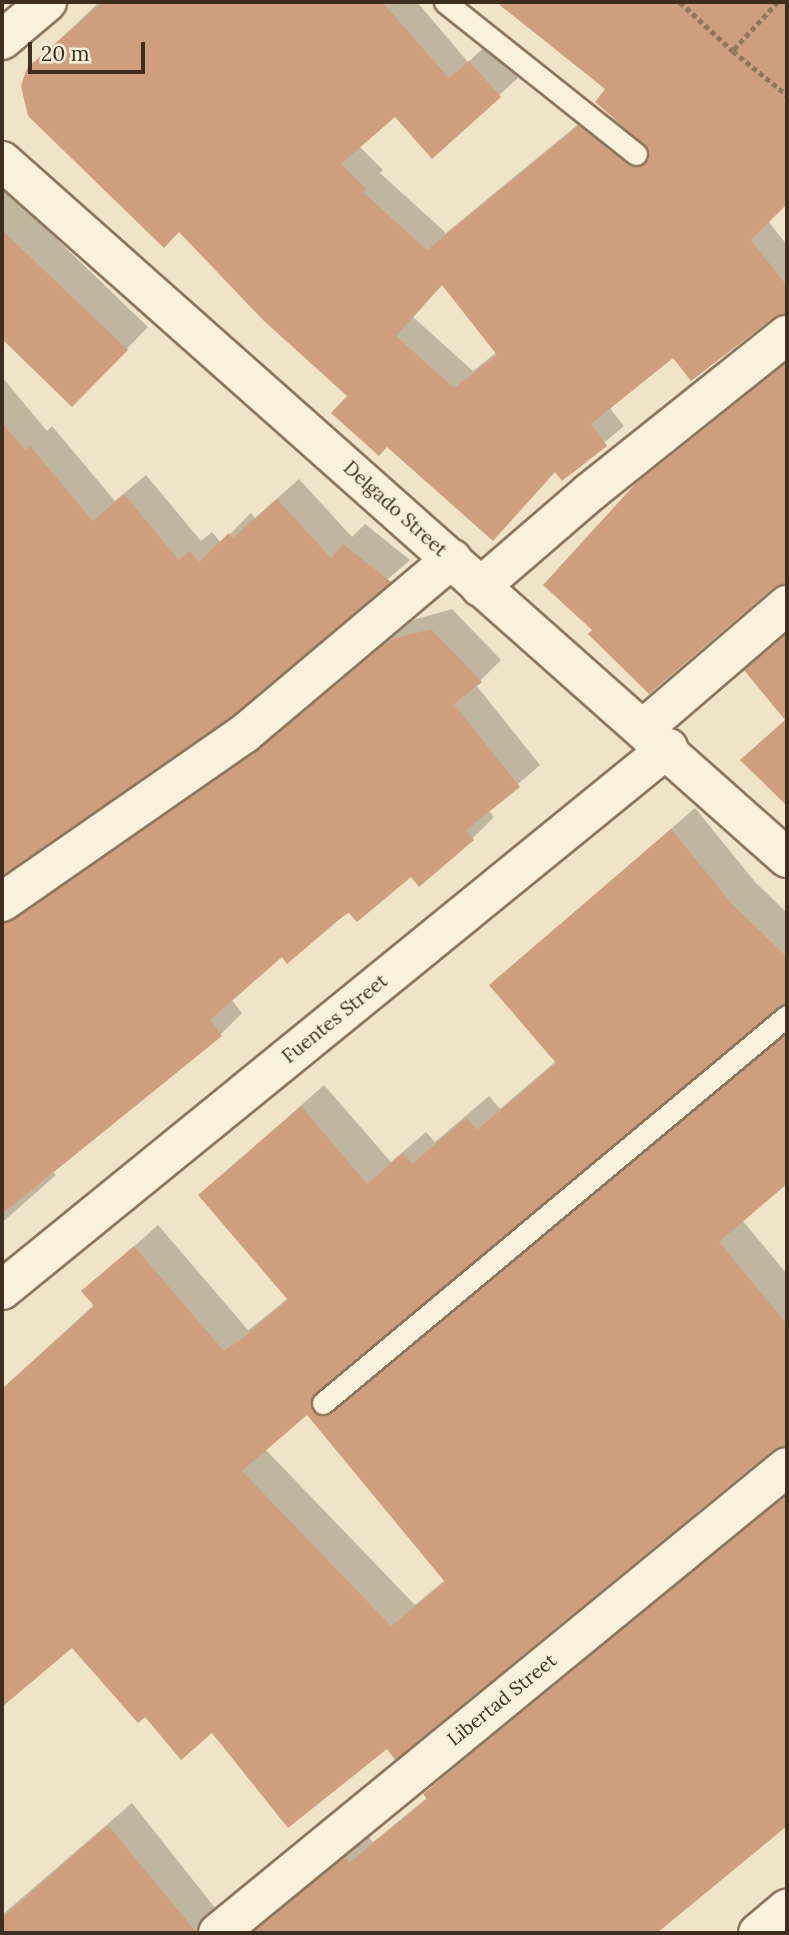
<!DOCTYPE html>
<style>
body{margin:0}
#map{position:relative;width:789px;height:1935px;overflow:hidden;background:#f0e4c8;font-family:Lora,serif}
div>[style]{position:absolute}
.shadow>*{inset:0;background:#0003}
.building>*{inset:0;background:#cf9f7d}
.path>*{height:4.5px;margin-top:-2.25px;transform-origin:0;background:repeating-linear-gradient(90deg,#8d765c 0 5px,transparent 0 8.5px)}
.roads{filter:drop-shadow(2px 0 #8d765c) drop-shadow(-2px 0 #8d765c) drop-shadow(0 2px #8d765c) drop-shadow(0 -2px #8d765c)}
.service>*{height:21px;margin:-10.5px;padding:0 10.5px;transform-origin:10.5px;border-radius:10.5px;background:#faf1dc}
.minor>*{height:38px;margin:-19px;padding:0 19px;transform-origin:19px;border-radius:19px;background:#faf1dc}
.tertiary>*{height:38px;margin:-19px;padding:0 19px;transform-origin:19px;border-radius:19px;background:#faf1dc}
span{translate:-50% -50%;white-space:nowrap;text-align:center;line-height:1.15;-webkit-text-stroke:5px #f7eed8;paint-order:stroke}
.street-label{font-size:19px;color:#3d2e20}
.frame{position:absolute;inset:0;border:4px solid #3d2e20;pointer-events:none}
.scale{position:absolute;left:28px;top:42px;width:117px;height:32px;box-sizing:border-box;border:4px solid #3d2e20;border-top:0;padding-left:9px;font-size:21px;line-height:24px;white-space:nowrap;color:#3d2e20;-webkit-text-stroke:5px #f7eed8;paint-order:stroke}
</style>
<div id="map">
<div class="shadow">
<i style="clip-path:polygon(evenodd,99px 2px,417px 2px,468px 62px,488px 44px,518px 78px,432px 156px,395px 114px,359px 146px,383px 170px,380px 173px,446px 233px,598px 108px,632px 131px,607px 89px,510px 10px,516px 2px,787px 2px,787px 202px,768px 221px,787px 245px,787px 314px,673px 356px,609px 407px,624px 426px,562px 478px,556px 470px,349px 396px,29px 69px,99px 2px,443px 284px,497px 352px,473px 371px,413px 317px,443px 284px)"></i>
<i style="clip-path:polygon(2px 179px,16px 200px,148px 327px,72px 405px,2px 336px)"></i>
<i style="clip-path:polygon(787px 361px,787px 583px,594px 630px,637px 484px)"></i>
<i style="clip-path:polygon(2px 377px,47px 431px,52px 426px,115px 501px,146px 475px,201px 541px,212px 532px,221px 543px,251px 513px,255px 518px,299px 479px,352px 537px,365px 524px,410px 560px,230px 715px,5px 871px,2px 878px)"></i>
<i style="clip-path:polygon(452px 609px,501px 660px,476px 685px,540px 765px,488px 810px,494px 817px,473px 838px,419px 884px,411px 874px,282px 955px,231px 999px,242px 1013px,221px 1034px,52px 1171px,56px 1175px,4px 1221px,2px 883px,37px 900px,280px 731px,413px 620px)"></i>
<i style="clip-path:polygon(787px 633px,787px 803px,742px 760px,787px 719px,747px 671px)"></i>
<i style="clip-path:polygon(evenodd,695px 808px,755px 882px,787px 913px,787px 1002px,778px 1004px,336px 1373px,334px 1388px,343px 1394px,356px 1391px,787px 1031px,787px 1181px,742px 1220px,787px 1274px,787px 1445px,772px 1449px,387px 1747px,213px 1730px,145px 1715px,72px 1645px,2px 1705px,2px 1389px,95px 1304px,84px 1291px,158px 1225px,248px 1330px,265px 1317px,288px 1298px,201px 1195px,324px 1085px,391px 1162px,426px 1132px,435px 1142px,489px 1096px,500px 1109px,556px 1061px,491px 985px,695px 808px,307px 1413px,445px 1580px,415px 1605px,265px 1449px,307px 1413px)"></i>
<i style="clip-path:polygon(787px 1493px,787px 1824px,654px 1933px,2px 1933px,2px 1915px,132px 1803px,234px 1932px,256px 1928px,368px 1836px,373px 1842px,428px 1797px,425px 1794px,448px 1771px)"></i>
</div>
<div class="building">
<i style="clip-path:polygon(evenodd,103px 2px,382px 2px,449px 78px,469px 61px,501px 97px,432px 159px,395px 117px,341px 164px,366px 189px,363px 192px,427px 250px,579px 125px,628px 165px,641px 166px,649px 157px,644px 144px,595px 102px,605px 89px,496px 2px,787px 2px,787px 204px,751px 240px,787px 286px,787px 314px,773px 318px,691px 381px,673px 358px,591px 424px,607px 446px,562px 481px,555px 472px,493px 541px,387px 447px,379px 456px,331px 413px,347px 396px,263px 320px,179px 232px,164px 248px,28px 116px,21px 86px,27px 68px,103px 2px,442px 285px,497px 355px,454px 388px,396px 336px,442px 285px)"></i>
<i style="clip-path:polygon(2px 230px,128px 350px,72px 407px,2px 339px)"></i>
<i style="clip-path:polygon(787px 363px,787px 584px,773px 588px,649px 694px,588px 634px,592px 630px,543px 585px,636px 483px)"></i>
<i style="clip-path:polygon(2px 423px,25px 450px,30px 446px,93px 521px,124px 494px,179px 560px,190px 551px,199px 562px,229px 533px,233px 538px,277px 499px,331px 558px,343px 544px,391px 582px,231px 717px,2px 876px)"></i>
<i style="clip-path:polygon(431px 629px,482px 682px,454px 704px,520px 787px,466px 830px,474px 840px,419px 887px,411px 877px,357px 922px,348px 912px,287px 964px,282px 957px,210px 1020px,222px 1036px,2px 1214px,2px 924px,14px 920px,256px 752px,390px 640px)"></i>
<i style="clip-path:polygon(787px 634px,787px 806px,740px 760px,785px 720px,744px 670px)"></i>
<i style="clip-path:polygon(evenodd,671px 829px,732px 904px,787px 957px,787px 1003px,315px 1393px,310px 1406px,319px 1415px,331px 1413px,787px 1033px,787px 1184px,719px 1242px,787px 1324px,787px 1446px,773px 1450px,395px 1760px,387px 1749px,288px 1828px,212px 1733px,181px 1760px,145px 1717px,138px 1723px,72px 1648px,2px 1707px,2px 1389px,94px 1306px,81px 1291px,134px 1246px,224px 1351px,240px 1340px,288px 1300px,198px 1195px,301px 1106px,367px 1184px,403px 1153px,412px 1164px,466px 1118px,477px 1130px,556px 1063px,489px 985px,671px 829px,307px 1415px,445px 1582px,391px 1626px,242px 1471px,307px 1415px)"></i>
<i style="clip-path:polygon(787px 1495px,787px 1826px,657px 1933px,252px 1933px,345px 1857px,349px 1863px,427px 1799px,423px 1794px)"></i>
<i style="clip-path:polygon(108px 1825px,197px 1933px,2px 1933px,2px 1918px)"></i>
</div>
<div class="path">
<i style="left:680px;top:2px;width:72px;rotate:42.8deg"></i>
<i style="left:778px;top:2px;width:67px;rotate:132.6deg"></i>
<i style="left:733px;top:51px;width:70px;rotate:39.2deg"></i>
</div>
<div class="roads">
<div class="service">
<i style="left:445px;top:2px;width:244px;rotate:38.5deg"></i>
<i style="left:323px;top:1403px;width:604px;rotate:-39.83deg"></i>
</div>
<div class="minor">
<i style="left:480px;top:587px;width:145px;rotate:-40.8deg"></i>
<i style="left:590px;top:492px;width:252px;rotate:-38.6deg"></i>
<i style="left:644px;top:728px;width:189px;rotate:-40.7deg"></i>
<i style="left:2px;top:902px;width:295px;rotate:-34.8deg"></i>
<i style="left:244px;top:734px;width:272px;rotate:-40.1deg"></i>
<i style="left:2px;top:1290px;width:859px;rotate:-39.14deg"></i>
<i style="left:218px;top:1933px;width:735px;rotate:-39.32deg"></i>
</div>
<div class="tertiary">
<i style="left:2px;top:40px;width:59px;rotate:-40.2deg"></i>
<i style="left:2px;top:161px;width:1050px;rotate:41.6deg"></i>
<i style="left:758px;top:1933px;width:38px;rotate:-40deg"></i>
</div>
</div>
<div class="street-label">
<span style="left:395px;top:509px;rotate:42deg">Delgado Street</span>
<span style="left:335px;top:1019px;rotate:-39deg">Fuentes Street</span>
<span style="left:502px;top:1700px;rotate:-39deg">Libertad Street</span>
</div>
<div class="frame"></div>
<div class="scale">20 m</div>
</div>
